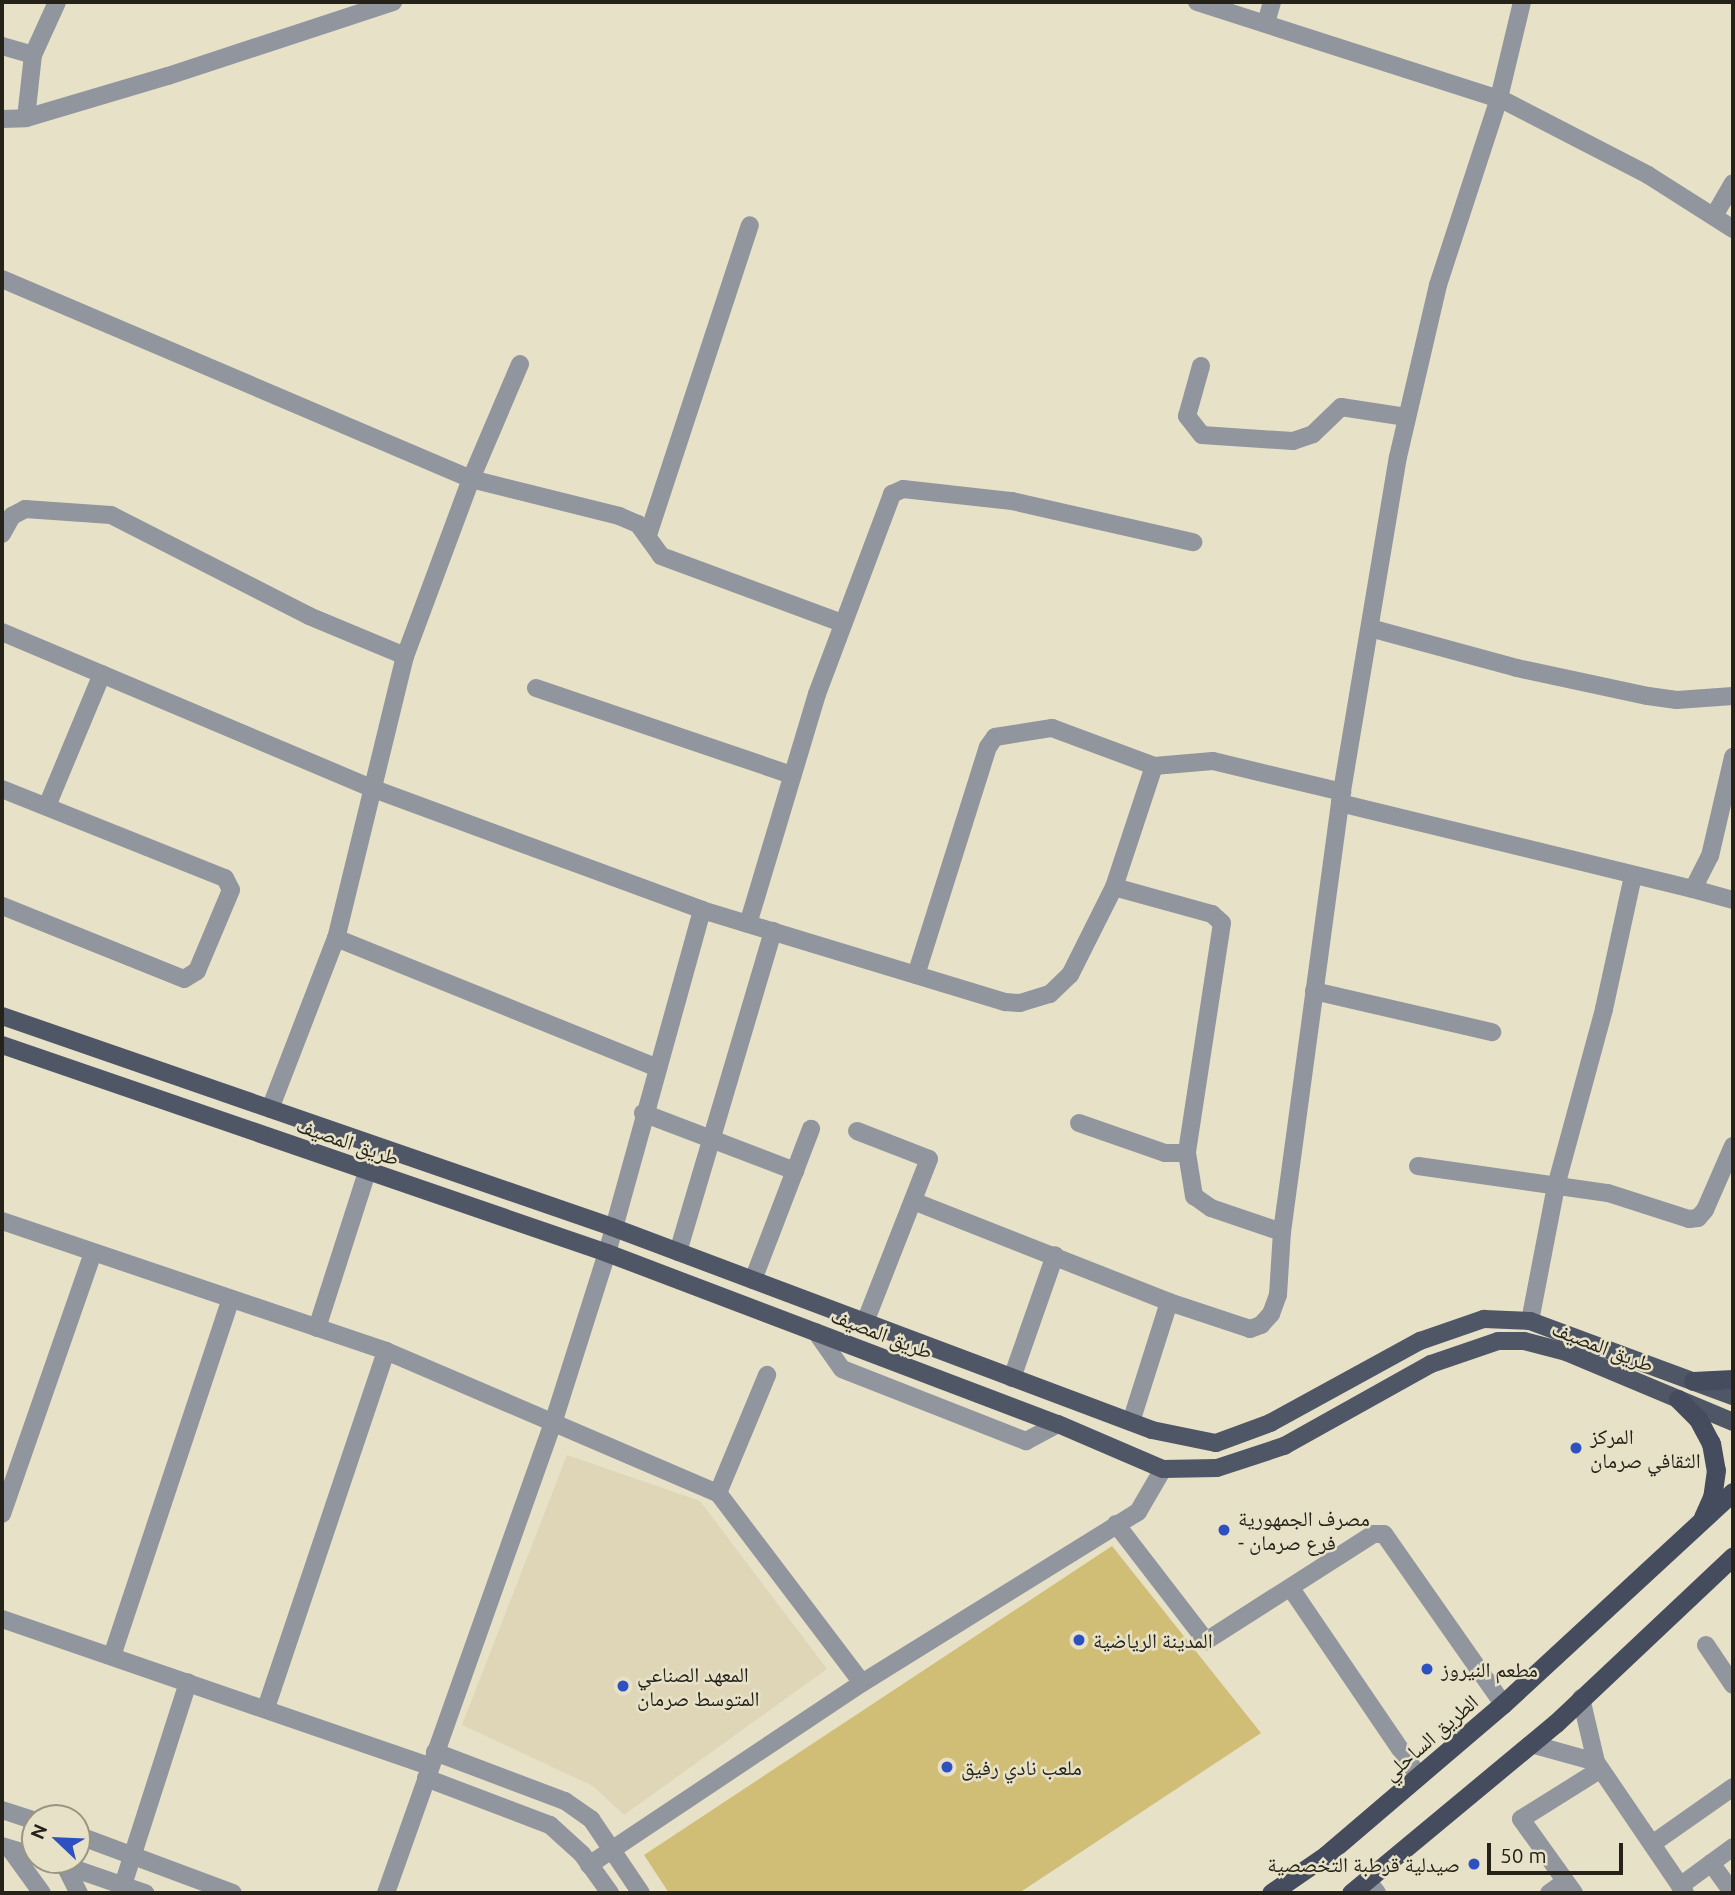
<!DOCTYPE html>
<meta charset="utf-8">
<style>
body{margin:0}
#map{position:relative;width:1735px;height:1895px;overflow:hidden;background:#e7e1c8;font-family:Ubuntu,"Noto Naskh Arabic",sans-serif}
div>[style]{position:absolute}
.built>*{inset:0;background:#ded6b7}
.green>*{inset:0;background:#d0be77}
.minor>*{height:18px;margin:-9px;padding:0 9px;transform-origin:9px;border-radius:9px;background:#90959e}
.tertiary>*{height:18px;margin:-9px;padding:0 9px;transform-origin:9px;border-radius:9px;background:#90959e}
.primary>*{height:18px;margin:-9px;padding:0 9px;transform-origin:9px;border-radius:9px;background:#4f5767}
.trunk>*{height:19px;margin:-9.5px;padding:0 9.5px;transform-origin:9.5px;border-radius:9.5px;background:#444c5d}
.dots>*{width:19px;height:19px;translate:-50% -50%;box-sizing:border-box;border:4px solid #e7e1c8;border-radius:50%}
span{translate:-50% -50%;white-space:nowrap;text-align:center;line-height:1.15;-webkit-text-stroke:5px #e7e1c8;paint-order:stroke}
.street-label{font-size:21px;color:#252319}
.poi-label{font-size:21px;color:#252319}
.left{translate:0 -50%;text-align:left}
.right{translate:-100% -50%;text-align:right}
.frame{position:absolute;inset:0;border:4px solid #252319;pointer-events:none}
.north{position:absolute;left:21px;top:1804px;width:70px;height:70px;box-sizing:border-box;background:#e7e1c8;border:2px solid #999582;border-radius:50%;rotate:293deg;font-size:19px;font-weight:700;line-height:28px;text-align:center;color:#252319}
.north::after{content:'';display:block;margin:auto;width:24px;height:32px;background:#2e51c1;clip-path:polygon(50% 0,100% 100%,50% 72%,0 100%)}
.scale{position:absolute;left:1487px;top:1843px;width:136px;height:32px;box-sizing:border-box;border:4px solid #252319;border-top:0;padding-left:9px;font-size:21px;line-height:24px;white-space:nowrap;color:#252319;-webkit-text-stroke:5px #e7e1c8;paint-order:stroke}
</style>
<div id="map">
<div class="built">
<i style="clip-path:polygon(567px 1455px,700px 1501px,827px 1669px,624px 1815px,593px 1786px,462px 1725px)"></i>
</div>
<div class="green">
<i style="clip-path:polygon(1112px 1546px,1261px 1733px,1019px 1893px,669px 1893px,644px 1855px)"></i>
</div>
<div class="minor">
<i style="left:1197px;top:2px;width:314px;rotate:17.8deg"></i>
<i style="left:1266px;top:23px;width:22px;rotate:-74deg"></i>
<i style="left:2px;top:46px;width:32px;rotate:16deg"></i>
<i style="left:1499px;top:98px;width:168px;rotate:27.3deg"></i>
<i style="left:1648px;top:175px;width:101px;rotate:32.4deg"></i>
<i style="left:26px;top:118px;width:63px;rotate:-83.7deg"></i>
<i style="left:33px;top:55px;width:58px;rotate:-65.6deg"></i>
<i style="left:2px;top:119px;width:24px;rotate:-2deg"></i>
<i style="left:26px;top:118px;width:148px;rotate:-16.5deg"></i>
<i style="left:168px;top:76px;width:237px;rotate:-18.2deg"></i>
<i style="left:1714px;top:216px;width:38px;rotate:-60deg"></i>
<i style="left:2px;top:279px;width:510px;rotate:23.1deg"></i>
<i style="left:471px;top:479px;width:189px;rotate:110.4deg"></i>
<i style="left:405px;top:656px;width:290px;rotate:103.7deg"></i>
<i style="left:336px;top:938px;width:183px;rotate:111.1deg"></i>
<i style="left:520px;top:364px;width:125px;rotate:113.1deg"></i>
<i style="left:471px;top:479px;width:153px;rotate:14deg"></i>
<i style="left:619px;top:516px;width:21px;rotate:23deg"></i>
<i style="left:638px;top:524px;width:39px;rotate:54deg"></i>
<i style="left:661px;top:556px;width:193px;rotate:20.3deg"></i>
<i style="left:1201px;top:366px;width:52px;rotate:105.6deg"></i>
<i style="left:1187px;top:416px;width:24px;rotate:52deg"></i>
<i style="left:1202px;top:435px;width:91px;rotate:3.8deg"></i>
<i style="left:1293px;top:441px;width:21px;rotate:-19deg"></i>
<i style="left:1313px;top:434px;width:39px;rotate:-44deg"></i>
<i style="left:1341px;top:407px;width:66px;rotate:8.7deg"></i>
<i style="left:2px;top:534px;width:21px;rotate:-61deg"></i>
<i style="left:12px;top:516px;width:15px;rotate:-28deg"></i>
<i style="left:25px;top:509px;width:86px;rotate:4deg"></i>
<i style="left:111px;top:515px;width:222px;rotate:27deg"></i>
<i style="left:309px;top:616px;width:104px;rotate:22.6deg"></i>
<i style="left:648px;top:535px;width:326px;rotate:-71.8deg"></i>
<i style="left:1370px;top:628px;width:152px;rotate:15.2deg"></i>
<i style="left:1517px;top:668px;width:134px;rotate:12.1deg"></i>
<i style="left:1648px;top:696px;width:29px;rotate:8deg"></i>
<i style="left:1677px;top:700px;width:56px;rotate:-4.1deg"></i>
<i style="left:2px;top:632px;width:404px;rotate:22.9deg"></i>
<i style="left:374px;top:789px;width:350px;rotate:20.2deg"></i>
<i style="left:702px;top:910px;width:317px;rotate:16.9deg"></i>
<i style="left:1005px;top:1002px;width:15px;rotate:4deg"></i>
<i style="left:1020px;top:1003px;width:31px;rotate:-17deg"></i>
<i style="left:1050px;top:994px;width:28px;rotate:-44deg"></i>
<i style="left:1070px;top:975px;width:98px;rotate:-63.4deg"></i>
<i style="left:1114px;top:887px;width:127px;rotate:-71.7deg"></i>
<i style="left:1154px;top:766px;width:59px;rotate:-4.8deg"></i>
<i style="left:1213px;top:761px;width:133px;rotate:13.5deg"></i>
<i style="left:536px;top:688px;width:270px;rotate:18.8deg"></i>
<i style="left:2px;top:789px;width:240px;rotate:21.8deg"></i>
<i style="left:225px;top:878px;width:13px;rotate:63deg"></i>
<i style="left:231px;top:890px;width:88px;rotate:112.8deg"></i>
<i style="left:197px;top:971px;width:15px;rotate:148deg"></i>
<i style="left:184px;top:979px;width:196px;rotate:-158.1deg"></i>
<i style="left:1340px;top:803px;width:363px;rotate:13.7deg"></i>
<i style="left:1693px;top:889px;width:37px;rotate:-63deg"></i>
<i style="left:1710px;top:856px;width:102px;rotate:-76.9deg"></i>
<i style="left:47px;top:806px;width:143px;rotate:-67.4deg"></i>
<i style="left:1114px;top:887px;width:102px;rotate:15.4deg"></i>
<i style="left:1212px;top:914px;width:13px;rotate:42deg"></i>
<i style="left:1222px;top:923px;width:233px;rotate:98.7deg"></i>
<i style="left:1187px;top:1153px;width:44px;rotate:80.8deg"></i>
<i style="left:1194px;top:1196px;width:21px;rotate:35deg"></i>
<i style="left:1211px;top:1208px;width:75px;rotate:18.7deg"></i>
<i style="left:1693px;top:889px;width:41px;rotate:15.4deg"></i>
<i style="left:748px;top:924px;width:240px;rotate:-73.3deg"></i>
<i style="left:817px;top:694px;width:214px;rotate:-69.4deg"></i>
<i style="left:892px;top:494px;width:12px;rotate:-24deg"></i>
<i style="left:903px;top:489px;width:110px;rotate:6.3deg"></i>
<i style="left:1012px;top:501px;width:186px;rotate:12.8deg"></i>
<i style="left:336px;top:938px;width:346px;rotate:22deg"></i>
<i style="left:916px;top:975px;width:239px;rotate:-72.5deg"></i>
<i style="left:988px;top:747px;width:12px;rotate:-55deg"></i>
<i style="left:995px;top:737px;width:58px;rotate:-9deg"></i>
<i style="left:1052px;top:728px;width:109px;rotate:20.4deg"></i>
<i style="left:1314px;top:991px;width:183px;rotate:13deg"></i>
<i style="left:643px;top:1113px;width:163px;rotate:20.9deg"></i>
<i style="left:1079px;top:1123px;width:91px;rotate:19.2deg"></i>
<i style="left:1165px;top:1153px;width:22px"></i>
<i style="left:857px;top:1131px;width:77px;rotate:21.3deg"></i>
<i style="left:929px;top:1159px;width:175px;rotate:111.4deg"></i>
<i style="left:1418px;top:1166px;width:192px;rotate:8.1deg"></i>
<i style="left:1608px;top:1193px;width:85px;rotate:17.8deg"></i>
<i style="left:1689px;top:1219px;width:9px;rotate:-6deg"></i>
<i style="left:1698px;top:1218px;width:11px;rotate:-49deg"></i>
<i style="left:1705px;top:1210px;width:70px;rotate:-66.4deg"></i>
<i style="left:913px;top:1201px;width:275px;rotate:21.5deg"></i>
<i style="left:1169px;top:1302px;width:85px;rotate:18.4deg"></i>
<i style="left:1250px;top:1329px;width:12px;rotate:-20deg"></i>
<i style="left:1261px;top:1325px;width:15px;rotate:-48deg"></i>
<i style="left:1271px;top:1314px;width:20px;rotate:-70deg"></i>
<i style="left:1278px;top:1295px;width:63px;rotate:-86.4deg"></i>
<i style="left:1282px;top:1232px;width:433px;rotate:-82.3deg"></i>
<i style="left:1340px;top:803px;width:351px;rotate:-80.5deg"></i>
<i style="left:1398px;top:457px;width:177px;rotate:-76.9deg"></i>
<i style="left:1438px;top:285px;width:197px;rotate:-71.9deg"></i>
<i style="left:1499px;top:98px;width:99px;rotate:-76.5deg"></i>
<i style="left:2px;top:1221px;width:405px;rotate:18.7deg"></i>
<i style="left:386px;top:1351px;width:361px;rotate:23.2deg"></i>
<i style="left:718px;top:1493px;width:238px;rotate:52.8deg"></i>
<i style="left:678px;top:1252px;width:335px;rotate:-73.5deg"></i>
<i style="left:753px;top:1280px;width:162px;rotate:-69deg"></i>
<i style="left:1530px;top:1321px;width:137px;rotate:-79.1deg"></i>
<i style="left:1556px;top:1186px;width:183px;rotate:-74.8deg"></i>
<i style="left:1604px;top:1009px;width:136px;rotate:-77.7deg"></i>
<i style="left:317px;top:1328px;width:164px;rotate:-72.2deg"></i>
<i style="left:816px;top:1332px;width:45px;rotate:54.9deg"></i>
<i style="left:842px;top:1369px;width:198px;rotate:21.4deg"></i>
<i style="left:1026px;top:1441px;width:36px;rotate:-28deg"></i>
<i style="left:1012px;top:1378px;width:130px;rotate:-70.7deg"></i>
<i style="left:1131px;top:1422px;width:126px;rotate:-72.4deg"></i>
<i style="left:718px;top:1493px;width:128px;rotate:-67.4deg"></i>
<i style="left:2px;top:1514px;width:277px;rotate:-70.8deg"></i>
<i style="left:1116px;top:1524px;width:148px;rotate:52.4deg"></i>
<i style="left:1206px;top:1641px;width:198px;rotate:-32.6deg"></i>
<i style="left:1373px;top:1534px;width:11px"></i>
<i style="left:1384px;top:1534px;width:208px;rotate:55deg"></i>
<i style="left:1292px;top:1590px;width:226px;rotate:55.8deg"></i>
<i style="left:2px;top:1619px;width:453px;rotate:19deg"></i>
<i style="left:1706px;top:1645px;width:48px;rotate:56deg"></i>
<i style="left:112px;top:1656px;width:376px;rotate:-71.6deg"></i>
<i style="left:1581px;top:1698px;width:66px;rotate:76.8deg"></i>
<i style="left:1596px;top:1762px;width:158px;rotate:55.8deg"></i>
<i style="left:266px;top:1708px;width:377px;rotate:-71.4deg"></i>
<i style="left:1531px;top:1744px;width:67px;rotate:15.5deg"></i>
<i style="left:435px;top:1752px;width:139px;rotate:20.7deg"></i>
<i style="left:565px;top:1801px;width:32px;rotate:35deg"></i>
<i style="left:591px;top:1819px;width:89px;rotate:56deg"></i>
<i style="left:426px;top:1778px;width:133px;rotate:20.8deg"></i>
<i style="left:550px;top:1825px;width:43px;rotate:42.2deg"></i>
<i style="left:582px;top:1854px;width:48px;rotate:54.3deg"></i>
<i style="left:1652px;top:1844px;width:99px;rotate:-35.1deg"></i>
<i style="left:10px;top:1849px;width:54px;rotate:54deg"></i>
<i style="left:1711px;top:1863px;width:37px;rotate:54deg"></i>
<i style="left:64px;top:1864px;width:33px;rotate:63deg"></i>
<i style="left:589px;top:1865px;width:328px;rotate:-33.7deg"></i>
<i style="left:862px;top:1683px;width:325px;rotate:-31.8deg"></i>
<i style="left:1138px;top:1512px;width:50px;rotate:-59.8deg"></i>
<i style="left:1368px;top:1881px;width:15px;rotate:53deg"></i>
<i style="left:123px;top:1885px;width:213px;rotate:-72.2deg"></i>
<i style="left:1680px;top:1886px;width:66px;rotate:-36.3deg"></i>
<i style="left:386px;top:1893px;width:502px;rotate:-70.45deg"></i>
<i style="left:554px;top:1420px;width:175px;rotate:-72.4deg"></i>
<i style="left:607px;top:1253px;width:356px;rotate:-74.5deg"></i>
<i style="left:1549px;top:1893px;width:19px;rotate:-35deg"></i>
<i style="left:1574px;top:1893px;width:91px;rotate:-125.6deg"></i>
<i style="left:1521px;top:1819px;width:94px;rotate:-32deg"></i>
</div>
<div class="tertiary">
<i style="left:2px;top:1810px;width:35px;rotate:18deg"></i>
<i style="left:77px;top:1835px;width:166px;rotate:20.4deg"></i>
<i style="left:2px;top:1846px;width:34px;rotate:17deg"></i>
<i style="left:49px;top:1860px;width:102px;rotate:19deg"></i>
</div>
<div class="primary">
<i style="left:2px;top:1016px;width:645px;rotate:19.08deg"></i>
<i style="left:612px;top:1227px;width:577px;rotate:20.6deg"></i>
<i style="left:1152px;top:1430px;width:65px;rotate:11.5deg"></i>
<i style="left:1216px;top:1443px;width:58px;rotate:-20.3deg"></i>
<i style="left:1270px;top:1423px;width:171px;rotate:-28.7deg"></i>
<i style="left:1420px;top:1341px;width:68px;rotate:-19deg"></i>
<i style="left:1484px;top:1319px;width:46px;rotate:2.5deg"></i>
<i style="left:1530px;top:1321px;width:216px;rotate:20.3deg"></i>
<i style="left:2px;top:1045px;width:640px;rotate:18.97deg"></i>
<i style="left:607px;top:1253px;width:482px;rotate:20.8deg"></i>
<i style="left:1058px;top:1424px;width:114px;rotate:23.2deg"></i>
<i style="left:1163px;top:1469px;width:54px;rotate:-1.1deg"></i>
<i style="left:1217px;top:1468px;width:71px;rotate:-18.2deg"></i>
<i style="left:1284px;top:1446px;width:168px;rotate:-29.2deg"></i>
<i style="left:1431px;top:1364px;width:71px;rotate:-18.9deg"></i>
<i style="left:1498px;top:1341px;width:26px"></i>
<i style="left:1524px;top:1341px;width:43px;rotate:14.7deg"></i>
<i style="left:1566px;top:1352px;width:181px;rotate:22.7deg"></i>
</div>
<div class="trunk">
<i style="left:1693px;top:1381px;width:40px;rotate:-2.9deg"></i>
<i style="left:1678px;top:1399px;width:28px;rotate:45deg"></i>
<i style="left:1698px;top:1419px;width:27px;rotate:62deg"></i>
<i style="left:1711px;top:1443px;width:27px;rotate:80deg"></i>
<i style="left:1716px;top:1470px;width:27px;rotate:98deg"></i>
<i style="left:1712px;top:1497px;width:22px;rotate:114deg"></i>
<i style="left:1271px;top:1893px;width:67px;rotate:-34.6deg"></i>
<i style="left:1326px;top:1855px;width:233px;rotate:-40.5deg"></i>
<i style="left:1503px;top:1704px;width:313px;rotate:-42.7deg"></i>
<i style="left:1351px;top:1893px;width:266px;rotate:-39.7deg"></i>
<i style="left:1556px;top:1723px;width:243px;rotate:-43.3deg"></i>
</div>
<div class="dots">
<i style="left:1576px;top:1448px;background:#2e51c1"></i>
<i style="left:1224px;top:1530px;background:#2e51c1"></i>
<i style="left:1079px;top:1640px;background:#2e51c1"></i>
<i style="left:1427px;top:1669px;background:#2e51c1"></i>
<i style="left:623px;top:1686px;background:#2e51c1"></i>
<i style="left:947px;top:1767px;background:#2e51c1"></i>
<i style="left:1474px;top:1864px;background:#2e51c1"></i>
</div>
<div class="street-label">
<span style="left:348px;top:1141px;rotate:19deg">طريق المصيف</span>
<span style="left:882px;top:1333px;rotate:21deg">طريق المصيف</span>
<span style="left:1603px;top:1346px;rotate:21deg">طريق المصيف</span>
<span style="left:1430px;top:1737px;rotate:-41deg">الطريق الساحلي</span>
</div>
<div class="poi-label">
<span class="left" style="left:1590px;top:1448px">المركز<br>الثقافي صرمان</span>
<span class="left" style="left:1238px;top:1530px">مصرف الجمهورية<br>- فرع صرمان</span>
<span class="left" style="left:1093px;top:1640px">المدينة الرياضية</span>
<span class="left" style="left:1441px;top:1669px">مطعم النيروز</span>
<span class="left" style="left:637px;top:1686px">المعهد الصناعي<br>المتوسط صرمان</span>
<span class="left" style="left:961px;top:1767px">ملعب نادي رفيق</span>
<span class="right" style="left:1460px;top:1864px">صيدلية قرطبة التخصصية</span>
</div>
<div class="frame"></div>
<div class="north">N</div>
<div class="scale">50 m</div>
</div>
